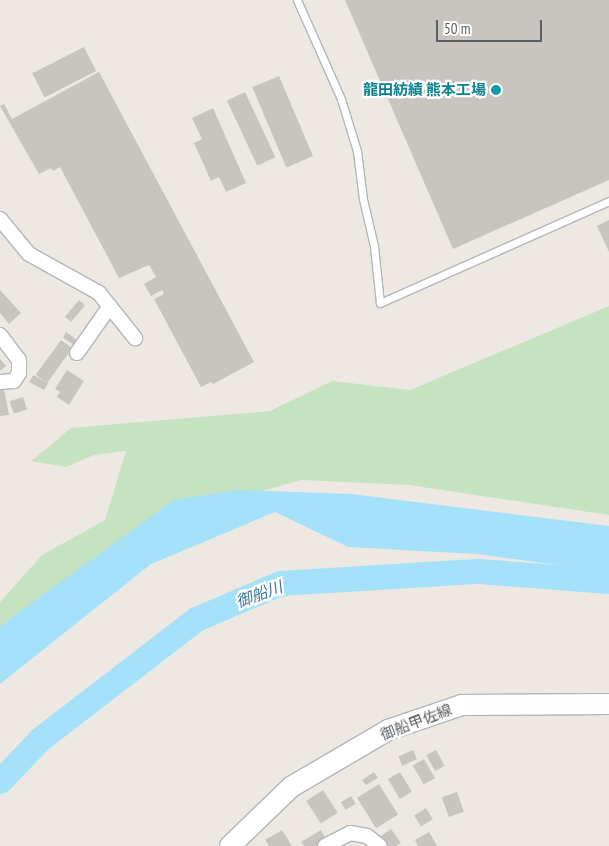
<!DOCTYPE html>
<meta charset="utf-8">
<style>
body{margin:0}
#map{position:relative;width:609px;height:846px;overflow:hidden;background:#ede9e2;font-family:"PT Sans Narrow","Noto Sans JP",sans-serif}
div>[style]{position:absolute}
.green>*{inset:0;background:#c5e3c0}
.water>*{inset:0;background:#a5e1fb}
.river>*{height:25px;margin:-12.5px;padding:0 12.5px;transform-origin:12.5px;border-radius:12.5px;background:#a5e1fb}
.building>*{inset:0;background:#c8c4bf;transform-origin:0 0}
.roads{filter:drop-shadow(1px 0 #b3b6b9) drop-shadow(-1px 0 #b3b6b9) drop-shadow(0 1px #b3b6b9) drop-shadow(0 -1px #b3b6b9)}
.service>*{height:7px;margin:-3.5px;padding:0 3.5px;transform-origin:3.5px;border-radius:3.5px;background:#fff}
.minor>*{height:14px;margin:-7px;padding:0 7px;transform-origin:7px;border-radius:7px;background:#fff}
.secondary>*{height:20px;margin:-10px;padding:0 10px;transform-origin:10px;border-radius:10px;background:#fff}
.dots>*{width:14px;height:14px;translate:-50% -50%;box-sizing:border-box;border:2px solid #fff;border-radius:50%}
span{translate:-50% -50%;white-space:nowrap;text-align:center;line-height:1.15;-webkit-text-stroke:4.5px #fff;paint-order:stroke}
.culture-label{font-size:15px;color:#0d838f;font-weight:700}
.right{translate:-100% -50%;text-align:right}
.street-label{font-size:15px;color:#5b5f63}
.water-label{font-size:16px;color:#3e779b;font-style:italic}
.scale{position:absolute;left:436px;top:20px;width:106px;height:22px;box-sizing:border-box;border:2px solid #5b5f63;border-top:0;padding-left:6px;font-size:15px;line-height:18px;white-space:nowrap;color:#5b5f63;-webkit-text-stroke:4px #fff;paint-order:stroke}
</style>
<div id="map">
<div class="green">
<i style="clip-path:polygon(609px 306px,609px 515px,409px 485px,302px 480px,176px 514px,0 667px,0 602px,42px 555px,105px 520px,126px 451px,94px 455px,66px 467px,31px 461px,71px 428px,270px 411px,332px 381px,410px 390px)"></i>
</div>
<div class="water">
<i style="clip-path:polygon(237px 490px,351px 494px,609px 526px,609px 572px,476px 554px,348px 547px,275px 512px,151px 564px,0 684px,0 627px,11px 618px,174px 500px)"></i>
</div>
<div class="river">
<i style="left:0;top:781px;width:58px;rotate:-46.4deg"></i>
<i style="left:40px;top:739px;width:197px;rotate:-37.6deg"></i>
<i style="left:196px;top:619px;width:91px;rotate:-23.2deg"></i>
<i style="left:280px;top:583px;width:199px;rotate:-3.5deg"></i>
<i style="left:479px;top:571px;width:130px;rotate:4.4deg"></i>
</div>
<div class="building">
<i style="clip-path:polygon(345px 0,609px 0,609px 180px,453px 249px)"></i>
<i style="left:84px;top:47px;width:27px;height:58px;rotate:63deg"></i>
<i style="clip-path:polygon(99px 72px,254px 362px,213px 384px,211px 382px,201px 387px,154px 299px,164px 294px,162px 290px,151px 296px,144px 284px,156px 277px,149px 265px,119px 278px,60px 167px,53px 171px,51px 168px,39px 174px,0 106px,4px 104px,12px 119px)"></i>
<i style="left:279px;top:76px;width:87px;height:29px;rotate:67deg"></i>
<i style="left:245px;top:92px;width:72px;height:20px;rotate:65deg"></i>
<i style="clip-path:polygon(213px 108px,246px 183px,226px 192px,219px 177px,211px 181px,194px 143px,202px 139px,192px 118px)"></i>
<i style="clip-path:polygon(609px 220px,609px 252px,597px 226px)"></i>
<i style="clip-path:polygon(0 290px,21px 313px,9px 324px,0 313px)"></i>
<i style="left:79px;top:300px;width:8px;height:22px;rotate:40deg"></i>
<i style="clip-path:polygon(66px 332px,77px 340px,74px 345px,63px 338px)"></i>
<i style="left:61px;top:340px;width:14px;height:43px;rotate:36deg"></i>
<i style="clip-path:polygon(0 359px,6px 366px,0 371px)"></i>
<i style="clip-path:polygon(67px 370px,84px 381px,69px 405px,57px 397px,60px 392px,55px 389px)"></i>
<i style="left:33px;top:375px;width:17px;height:8px;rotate:28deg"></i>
<i style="clip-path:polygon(0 389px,4px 389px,9px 415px,0 416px)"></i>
<i style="left:23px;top:397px;width:13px;height:14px;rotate:72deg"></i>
<i style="left:413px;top:750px;width:10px;height:16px;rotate:66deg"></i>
<i style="left:436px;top:750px;width:18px;height:11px;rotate:61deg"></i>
<i style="left:424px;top:759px;width:22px;height:13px;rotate:60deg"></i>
<i style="clip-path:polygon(374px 772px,378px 778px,366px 785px,362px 780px)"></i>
<i style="left:400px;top:772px;width:23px;height:14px;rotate:59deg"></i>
<i style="left:379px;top:784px;width:36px;height:26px;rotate:58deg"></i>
<i style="left:323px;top:790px;width:27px;height:20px;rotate:57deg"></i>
<i style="left:457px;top:792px;width:21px;height:16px;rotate:71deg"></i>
<i style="left:351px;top:796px;width:9px;height:12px;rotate:58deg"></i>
<i style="left:426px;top:808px;width:13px;height:14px;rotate:58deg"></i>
<i style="clip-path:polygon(391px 829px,401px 843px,396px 846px,388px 846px,381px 836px)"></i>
<i style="clip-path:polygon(282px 830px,292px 846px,269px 846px,265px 840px)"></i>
<i style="clip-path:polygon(321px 830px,327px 841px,318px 846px,304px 846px,301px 842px)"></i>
<i style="clip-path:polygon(429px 832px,437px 846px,418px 846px,415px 840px)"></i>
</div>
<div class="roads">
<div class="service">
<i style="left:297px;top:0;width:108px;rotate:66deg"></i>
<i style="left:341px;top:99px;width:54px;rotate:72.9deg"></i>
<i style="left:357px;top:151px;width:48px;rotate:82.9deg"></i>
<i style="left:363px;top:199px;width:48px;rotate:76.8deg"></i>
<i style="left:374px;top:246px;width:57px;rotate:84deg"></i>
<i style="left:380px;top:303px;width:251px;rotate:-24deg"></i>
</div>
<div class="minor">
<i style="left:0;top:219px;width:45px;rotate:50.4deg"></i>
<i style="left:29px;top:254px;width:80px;rotate:29.1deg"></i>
<i style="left:99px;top:293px;width:58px;rotate:51.3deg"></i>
<i style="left:0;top:335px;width:31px;rotate:53deg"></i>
<i style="left:19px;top:360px;width:13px;rotate:90deg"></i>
<i style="left:19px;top:373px;width:9px;rotate:122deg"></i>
<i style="left:14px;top:381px;width:14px;rotate:176deg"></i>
<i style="left:77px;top:353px;width:57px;rotate:-54.9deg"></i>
<i style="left:325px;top:846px;width:28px;rotate:-27deg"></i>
<i style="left:350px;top:833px;width:17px;rotate:10deg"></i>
<i style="left:367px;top:836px;width:16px;rotate:38deg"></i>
</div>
<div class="secondary">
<i style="left:230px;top:846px;width:85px;rotate:-44deg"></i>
<i style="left:291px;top:787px;width:113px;rotate:-30.4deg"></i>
<i style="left:388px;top:730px;width:78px;rotate:-18.7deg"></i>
<i style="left:462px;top:705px;width:147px;rotate:-0.4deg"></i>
</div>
</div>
<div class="dots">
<i style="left:496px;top:90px;background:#0f9aa8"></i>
</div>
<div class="culture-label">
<span class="right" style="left:486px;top:90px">龍田紡績 熊本工場</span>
</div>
<div class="street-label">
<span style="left:416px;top:722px;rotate:-21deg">御船甲佐線</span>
</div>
<div class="water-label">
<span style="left:259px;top:594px;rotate:-20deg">御船川</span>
</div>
<div class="scale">50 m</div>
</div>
